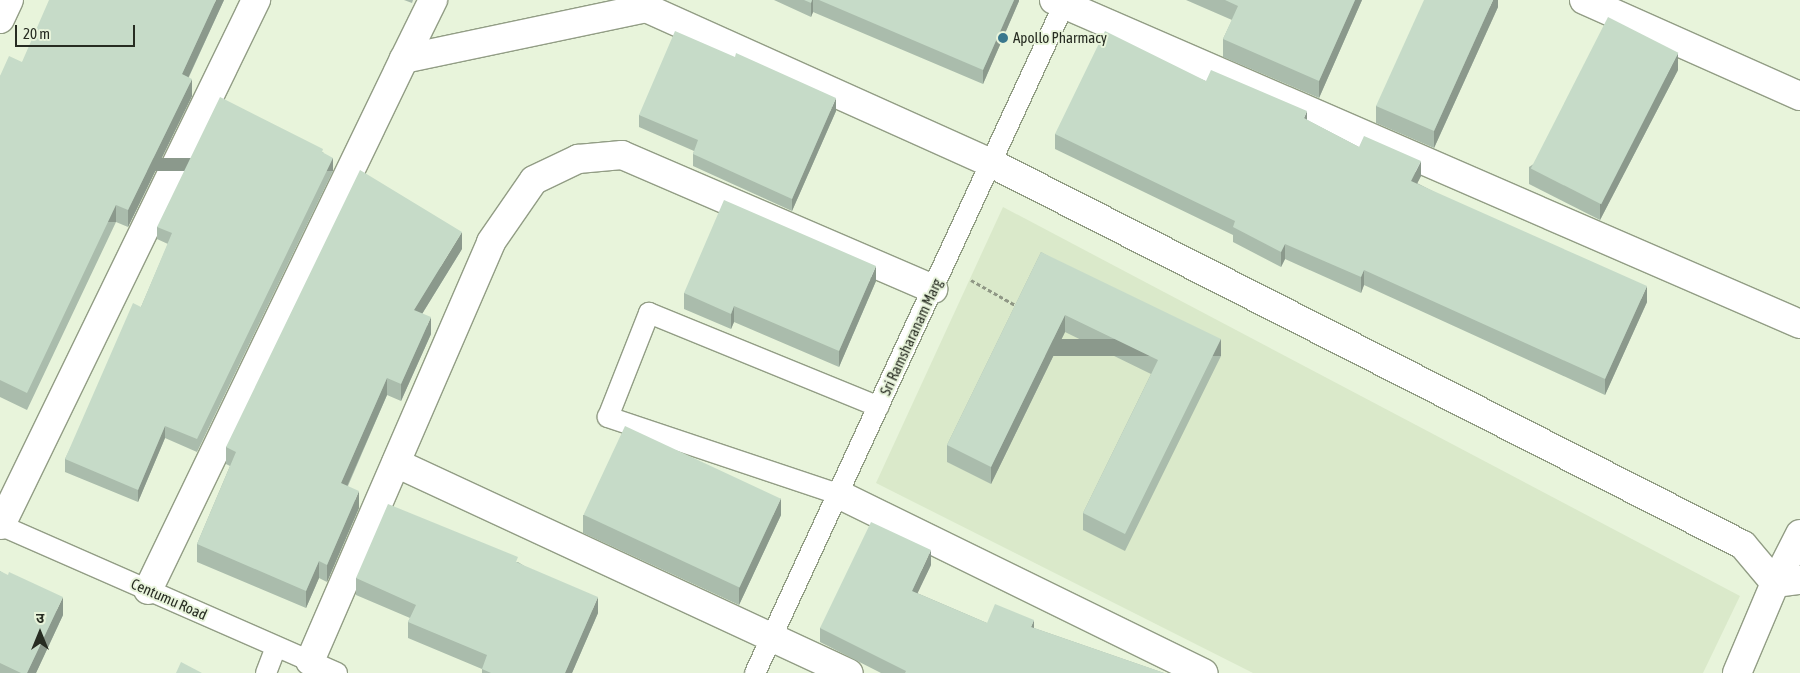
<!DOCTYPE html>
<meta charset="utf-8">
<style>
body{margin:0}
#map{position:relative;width:1800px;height:673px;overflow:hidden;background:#e8f4db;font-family:"Asap Condensed","Noto Sans Devanagari",sans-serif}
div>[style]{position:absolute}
.built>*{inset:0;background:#dae9ca}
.path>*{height:3px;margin-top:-1.5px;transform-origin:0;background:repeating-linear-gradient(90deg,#8f9785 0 4px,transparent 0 6.5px)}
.roads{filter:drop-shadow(1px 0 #929d85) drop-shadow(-1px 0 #929d85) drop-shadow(0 1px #929d85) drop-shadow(0 -1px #929d85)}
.service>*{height:20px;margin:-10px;padding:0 10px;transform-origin:10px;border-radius:10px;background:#fff}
.minor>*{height:28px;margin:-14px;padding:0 14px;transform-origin:14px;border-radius:14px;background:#fff}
.wall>*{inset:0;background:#aabcac}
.shaded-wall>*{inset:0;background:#8b998c;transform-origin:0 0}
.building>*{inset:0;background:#c6dbc8;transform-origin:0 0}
.dots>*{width:14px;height:14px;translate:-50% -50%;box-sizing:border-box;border:2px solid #e8f4db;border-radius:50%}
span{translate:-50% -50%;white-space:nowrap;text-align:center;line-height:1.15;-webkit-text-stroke:4px #e8f4db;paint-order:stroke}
.poi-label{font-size:15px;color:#272c22}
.left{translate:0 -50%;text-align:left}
.street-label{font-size:15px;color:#272c22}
.north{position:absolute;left:15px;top:608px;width:50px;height:50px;-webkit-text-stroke:4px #e8f4db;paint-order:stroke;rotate:0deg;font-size:14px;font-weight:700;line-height:20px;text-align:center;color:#272c22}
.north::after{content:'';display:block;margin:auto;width:18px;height:22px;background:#272c22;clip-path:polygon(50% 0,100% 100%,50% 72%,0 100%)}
.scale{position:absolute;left:15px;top:25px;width:120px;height:22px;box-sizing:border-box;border:2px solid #272c22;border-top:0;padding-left:6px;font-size:15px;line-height:18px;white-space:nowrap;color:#272c22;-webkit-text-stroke:4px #e8f4db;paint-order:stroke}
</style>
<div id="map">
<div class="built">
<i style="clip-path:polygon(1003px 207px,1740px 596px,1703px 673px,1253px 673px,876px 483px)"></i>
</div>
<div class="path">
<i style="left:971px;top:280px;width:53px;rotate:29.5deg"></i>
</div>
<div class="roads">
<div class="service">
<i style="left:838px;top:494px;width:243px;rotate:-161.5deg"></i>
<i style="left:608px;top:417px;width:112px;rotate:-68.5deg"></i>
<i style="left:649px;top:313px;width:248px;rotate:22.2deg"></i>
<i style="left:0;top:525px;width:368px;rotate:23.7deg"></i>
<i style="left:266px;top:673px;width:28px;rotate:-69deg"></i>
<i style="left:755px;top:673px;width:741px;rotate:-65.2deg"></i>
</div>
<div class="minor">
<i style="left:1054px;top:0;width:813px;rotate:23.48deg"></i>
<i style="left:1584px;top:0;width:236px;rotate:24deg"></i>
<i style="left:0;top:19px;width:21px;rotate:-65deg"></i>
<i style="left:404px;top:59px;width:66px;rotate:-63.8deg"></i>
<i style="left:396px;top:463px;width:499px;rotate:24.9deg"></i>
<i style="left:838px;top:494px;width:407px;rotate:26.1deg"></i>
<i style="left:1px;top:525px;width:584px;rotate:-64.09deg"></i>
<i style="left:148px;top:590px;width:589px;rotate:-64.26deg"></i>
<i style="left:404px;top:59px;width:247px;rotate:-11.9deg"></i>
<i style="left:646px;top:8px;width:378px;rotate:24.2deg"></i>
<i style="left:991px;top:163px;width:843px;rotate:26.93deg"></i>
<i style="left:1743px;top:545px;width:50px;rotate:49.9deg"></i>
<i style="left:1775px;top:583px;width:25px;rotate:-7deg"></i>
<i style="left:310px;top:661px;width:456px;rotate:-66.6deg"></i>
<i style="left:491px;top:242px;width:75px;rotate:-55.3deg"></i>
<i style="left:534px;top:180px;width:49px;rotate:-25.5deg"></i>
<i style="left:578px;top:159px;width:44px;rotate:-5.2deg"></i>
<i style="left:622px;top:155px;width:339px;rotate:23.3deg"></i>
<i style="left:1737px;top:673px;width:98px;rotate:-67.1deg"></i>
<i style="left:1775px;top:583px;width:55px;rotate:-63deg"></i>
</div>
</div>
<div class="wall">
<i style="clip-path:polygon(224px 0,189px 77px,192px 96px,128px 227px,116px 222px,27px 410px,0 397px,0 76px,22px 62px)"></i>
<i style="clip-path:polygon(404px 0,413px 0,412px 3px)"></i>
<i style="clip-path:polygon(774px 0,1019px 0,1019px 1px,983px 84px,813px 12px,811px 17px)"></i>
<i style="clip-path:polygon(1186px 0,1362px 0,1319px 98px,1223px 57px,1223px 39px,1232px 20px)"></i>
<i style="clip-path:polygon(1498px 0,1498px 7px,1434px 148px,1376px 123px,1376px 106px)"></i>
<i style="clip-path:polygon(1678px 70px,1600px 220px,1529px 184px,1529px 167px)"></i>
<i style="clip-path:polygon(1206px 81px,1307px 120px,1359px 147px,1421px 176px,1417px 183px,1647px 302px,1605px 395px,1364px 285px,1361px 293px,1285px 259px,1281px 267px,1233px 242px,1233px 235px,1055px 149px,1055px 134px)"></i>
<i style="clip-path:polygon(836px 111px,792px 211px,693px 166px,693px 154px,694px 151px,639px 127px,639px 115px)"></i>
<i style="clip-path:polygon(323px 152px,333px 171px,197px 452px,165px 438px,138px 502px,65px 472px,65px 459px,141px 307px,168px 244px,157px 239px,157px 227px)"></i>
<i style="clip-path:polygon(462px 249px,422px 314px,431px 334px,401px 401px,387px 395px,348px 486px,359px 508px,327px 582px,319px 578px,306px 608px,197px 562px,197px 544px,230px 466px,226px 464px,226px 447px)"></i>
<i style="clip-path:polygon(1041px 252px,1221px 356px,1125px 551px,1083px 530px,1083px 513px,1151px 374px,1065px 332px,991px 484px,947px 462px,947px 445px)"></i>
<i style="clip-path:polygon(876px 281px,839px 367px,734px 322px,731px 329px,684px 309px,684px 293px)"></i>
<i style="clip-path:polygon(583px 515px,781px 515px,739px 605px,583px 533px)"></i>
<i style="clip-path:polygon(518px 562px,598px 613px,572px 673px,482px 673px,482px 669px,408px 638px,408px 622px,410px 618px,356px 595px,356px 578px)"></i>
<i style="clip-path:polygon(931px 565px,917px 593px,987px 623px,1034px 628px,1164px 673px,881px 673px,820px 642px,820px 628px)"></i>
<i style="clip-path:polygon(0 571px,63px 615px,36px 673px,0 673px)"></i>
</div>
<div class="shaded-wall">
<i style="clip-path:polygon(216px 0,224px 0,182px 91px,182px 74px)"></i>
<i style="clip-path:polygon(812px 0,813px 0,813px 12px,811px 17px,811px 3px)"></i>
<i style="clip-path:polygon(1014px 0,1019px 0,1019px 1px,983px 84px,983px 70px)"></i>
<i style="clip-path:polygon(1355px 0,1362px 0,1319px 98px,1319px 81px)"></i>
<i style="clip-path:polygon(1493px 0,1498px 0,1498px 7px,1434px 148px,1434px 131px)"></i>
<i style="clip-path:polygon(1678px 53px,1678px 70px,1600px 220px,1600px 203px)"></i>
<i style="clip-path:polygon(192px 79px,192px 96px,128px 227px,128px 210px)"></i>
<i style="clip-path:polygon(836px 98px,836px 111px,792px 211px,792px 199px)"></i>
<i style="clip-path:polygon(1307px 111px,1307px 127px,1304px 118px)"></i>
<i style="left:333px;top:158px;width:13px;height:312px;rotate:90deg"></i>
<i style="clip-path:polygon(1421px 161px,1421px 176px,1411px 196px,1411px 181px)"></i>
<i style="left:116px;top:205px;width:17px;height:208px;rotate:90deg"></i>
<i style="clip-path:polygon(462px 232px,462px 249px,414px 327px,414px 310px)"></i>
<i style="clip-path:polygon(1285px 244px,1285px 259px,1281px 267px,1281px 252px)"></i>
<i style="clip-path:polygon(876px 266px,876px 281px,839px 367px,839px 351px)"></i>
<i style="clip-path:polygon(1364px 270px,1364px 285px,1361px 293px,1361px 277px)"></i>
<i style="clip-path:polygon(1647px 286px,1647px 302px,1605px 395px,1605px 379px)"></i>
<i style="clip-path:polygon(734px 306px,734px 322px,731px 329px,731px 314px)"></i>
<i style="clip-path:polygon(1065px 315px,1065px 332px,991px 484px,991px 467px)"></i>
<i style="clip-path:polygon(431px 317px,431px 334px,401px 401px,401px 384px)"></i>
<i style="left:1221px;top:339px;width:17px;height:217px;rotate:90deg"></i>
<i style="clip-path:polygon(387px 378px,387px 395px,341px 500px,341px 483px)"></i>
<i style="clip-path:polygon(165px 426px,165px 438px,138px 502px,138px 490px)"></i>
<i style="clip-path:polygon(359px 491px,359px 508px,327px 582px,327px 565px)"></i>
<i style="clip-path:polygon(781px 498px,781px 515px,739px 605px,739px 588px)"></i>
<i style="clip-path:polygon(931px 550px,931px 565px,912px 605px,912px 591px)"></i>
<i style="clip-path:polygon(319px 561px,319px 578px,306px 608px,306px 591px)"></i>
<i style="clip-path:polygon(63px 597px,63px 615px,36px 673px,27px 673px)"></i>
<i style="clip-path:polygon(598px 597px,598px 613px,572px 673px,565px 673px)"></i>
<i style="clip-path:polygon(1034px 620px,1034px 634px,1031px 627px)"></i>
</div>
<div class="building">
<i style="clip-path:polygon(49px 0,216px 0,182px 74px,192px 79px,128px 210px,116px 205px,27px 393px,0 380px,0 76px,9px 56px,22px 62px)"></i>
<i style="clip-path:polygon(804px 0,812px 0,811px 3px)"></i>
<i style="clip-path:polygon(819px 0,1014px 0,983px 70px)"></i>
<i style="clip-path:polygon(1225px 0,1355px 0,1319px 81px,1223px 39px,1238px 6px)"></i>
<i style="clip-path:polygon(1424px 0,1493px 0,1434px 131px,1376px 106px)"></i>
<i style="left:1608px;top:17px;width:79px;height:170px;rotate:27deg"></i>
<i style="clip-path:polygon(675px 31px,735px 57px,736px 53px,836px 98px,792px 199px,693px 154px,698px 140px,639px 115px)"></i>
<i style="clip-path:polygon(1105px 31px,1206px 81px,1211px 70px,1307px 111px,1304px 118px,1359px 147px,1364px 136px,1421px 161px,1411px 181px,1647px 286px,1605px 379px,1364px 270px,1361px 277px,1285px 244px,1281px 252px,1233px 227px,1235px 221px,1055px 134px)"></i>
<i style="clip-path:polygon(220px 97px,323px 149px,322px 152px,333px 158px,197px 439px,165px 426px,138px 490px,65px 459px,133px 303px,141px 307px,172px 233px,157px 227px)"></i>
<i style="clip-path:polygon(360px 170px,462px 232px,414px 310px,431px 317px,401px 384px,387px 378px,341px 483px,359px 491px,327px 565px,319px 561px,306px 591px,197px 544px,236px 452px,226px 447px)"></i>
<i style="clip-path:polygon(724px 200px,876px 266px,839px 351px,734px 306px,731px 314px,684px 293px)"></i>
<i style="clip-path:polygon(1041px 252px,1221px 339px,1125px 534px,1083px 513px,1158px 360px,1065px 315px,991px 467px,947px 445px)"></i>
<i style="left:625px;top:426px;width:172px;height:98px;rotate:25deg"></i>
<i style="clip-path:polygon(388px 504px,518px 557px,516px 562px,598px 597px,565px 673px,491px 673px,482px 669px,487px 655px,408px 622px,416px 605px,356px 578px)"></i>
<i style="clip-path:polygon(871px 522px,931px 550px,912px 591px,987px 623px,995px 604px,1034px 620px,1031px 627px,1164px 673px,905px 673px,906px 671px,820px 628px)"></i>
<i style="clip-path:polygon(0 571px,8px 575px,9px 572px,63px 597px,27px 673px,21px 673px,0 663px)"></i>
<i style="clip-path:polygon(181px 662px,202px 673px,176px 673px)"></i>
</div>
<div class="dots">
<i style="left:1003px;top:38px;background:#39778d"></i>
</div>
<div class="poi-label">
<span class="left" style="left:1013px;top:38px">Apollo Pharmacy</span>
</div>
<div class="street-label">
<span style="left:911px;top:337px;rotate:-65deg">Sri Ramsharanam Marg</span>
<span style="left:169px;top:599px;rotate:24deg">Centumu Road</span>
</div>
<div class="north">उ</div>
<div class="scale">20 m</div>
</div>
